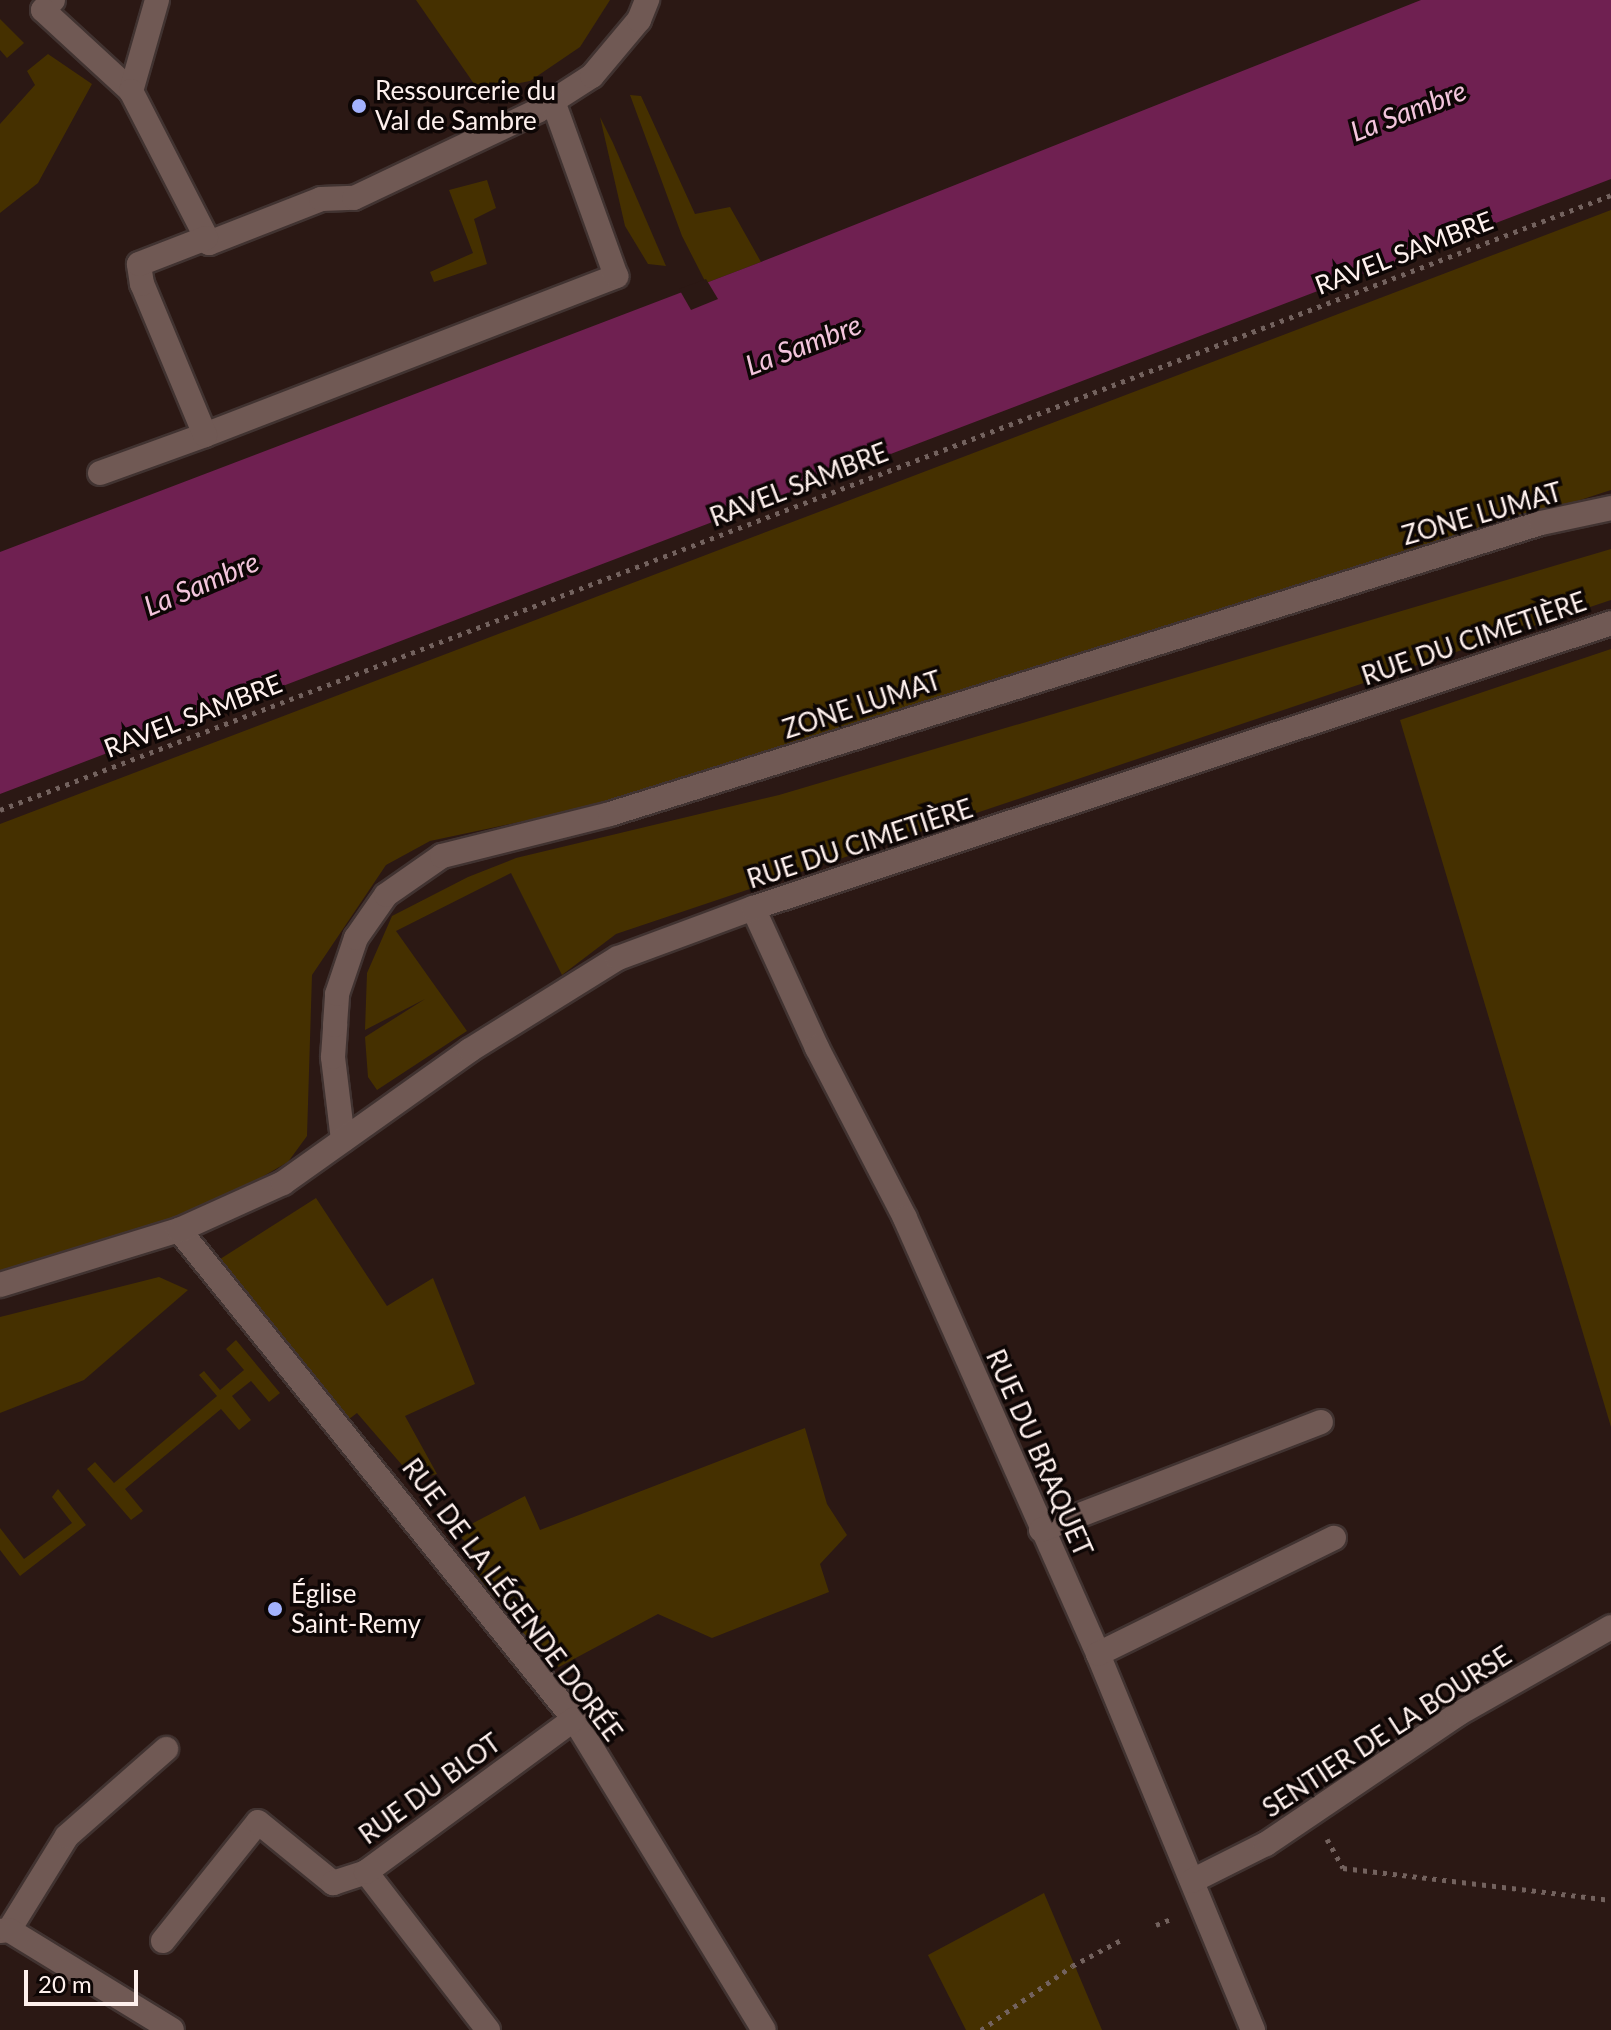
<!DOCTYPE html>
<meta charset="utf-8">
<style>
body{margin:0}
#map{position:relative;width:1611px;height:2030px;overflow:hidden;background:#2b1814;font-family:Lato,sans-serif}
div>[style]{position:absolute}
.green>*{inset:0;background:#453000}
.water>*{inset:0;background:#6f2051}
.pier>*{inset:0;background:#2b1814}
.path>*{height:5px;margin-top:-2.5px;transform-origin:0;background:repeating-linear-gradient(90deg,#73625e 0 4px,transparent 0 10px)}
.roads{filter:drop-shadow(2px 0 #413331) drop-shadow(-2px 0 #413331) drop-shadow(0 2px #413331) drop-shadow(0 -2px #413331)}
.minor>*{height:24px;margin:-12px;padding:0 12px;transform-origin:12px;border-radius:12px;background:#705954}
.dots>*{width:22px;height:22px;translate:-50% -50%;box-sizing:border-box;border:4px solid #0d0605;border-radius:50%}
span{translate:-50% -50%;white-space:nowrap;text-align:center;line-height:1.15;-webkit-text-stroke:7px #0d0605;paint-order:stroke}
.poi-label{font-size:26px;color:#fef0ed}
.left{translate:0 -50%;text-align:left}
.street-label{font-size:26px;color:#fef0ed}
.water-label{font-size:28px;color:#f3c5dc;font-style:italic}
.scale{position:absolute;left:24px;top:1970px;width:114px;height:36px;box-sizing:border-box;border:4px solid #fef0ed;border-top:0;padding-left:10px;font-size:24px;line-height:28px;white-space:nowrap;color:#fef0ed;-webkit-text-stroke:6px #0d0605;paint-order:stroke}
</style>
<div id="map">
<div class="green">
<i style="clip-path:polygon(416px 0,610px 0,580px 47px,530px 81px,479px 91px)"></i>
<i style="clip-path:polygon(0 19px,24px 43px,7px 58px,0 50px)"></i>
<i style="clip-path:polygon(48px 54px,92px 84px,38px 183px,0 213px,0 124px,35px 85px,27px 71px)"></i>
<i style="clip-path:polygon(630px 95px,641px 96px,695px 214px,730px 207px,761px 262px,706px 283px,682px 236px)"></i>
<i style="clip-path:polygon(600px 117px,613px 143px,666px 266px,648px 264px,625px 226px)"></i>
<i style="clip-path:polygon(487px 180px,496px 208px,474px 219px,487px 264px,434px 282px,430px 272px,473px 253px,449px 190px)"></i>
<i style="clip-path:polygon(1611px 210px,1611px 490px,717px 780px,430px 841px,386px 865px,312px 975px,307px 1136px,288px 1162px,158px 1237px,0 1275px,0 824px)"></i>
<i style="clip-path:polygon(1611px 549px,1611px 600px,616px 934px,562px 975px,511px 873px,396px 931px,467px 1031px,377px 1090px,368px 1077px,365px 1037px,425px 999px,365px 1030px,367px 973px,392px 916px,468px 877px,516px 858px,779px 795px)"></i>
<i style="clip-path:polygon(1611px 649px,1611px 1427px,1400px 720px)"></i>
<i style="clip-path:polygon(316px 1198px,387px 1306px,433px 1278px,475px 1384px,405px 1416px,437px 1474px,415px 1480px,357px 1413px,336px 1429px,217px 1261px)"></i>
<i style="clip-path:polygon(159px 1277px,188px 1290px,84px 1380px,0 1413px,0 1317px)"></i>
<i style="clip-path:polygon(236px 1340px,280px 1393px,269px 1402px,251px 1381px,232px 1396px,251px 1420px,239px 1430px,221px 1409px,125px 1489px,143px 1511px,131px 1520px,87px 1469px,95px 1462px,114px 1483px,217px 1396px,199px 1375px,204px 1371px,220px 1390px,244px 1370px,226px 1349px)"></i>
<i style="clip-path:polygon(805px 1428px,827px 1504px,847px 1535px,820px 1564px,829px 1592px,712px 1638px,658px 1614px,557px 1668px,463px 1578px,486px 1563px,456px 1532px,525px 1496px,540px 1530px)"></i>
<i style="clip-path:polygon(58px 1489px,86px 1525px,20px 1576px,0 1550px,0 1528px,24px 1559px,72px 1523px,52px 1497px)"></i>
<i style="clip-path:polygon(1044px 1893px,1102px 2030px,966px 2030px,928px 1955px)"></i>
</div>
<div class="water">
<i style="clip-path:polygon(1421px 0,1611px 0,1611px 179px,0 794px,0 552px,761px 262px)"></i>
</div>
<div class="pier">
<i style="clip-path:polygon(706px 279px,718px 299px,691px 310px,679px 289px)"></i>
</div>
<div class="path">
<i style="left:0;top:810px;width:1724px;rotate:-20.89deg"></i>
<i style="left:1327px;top:1839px;width:33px;rotate:61deg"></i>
<i style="left:1343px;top:1868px;width:270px;rotate:6.8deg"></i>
<i style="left:1156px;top:1925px;width:18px;rotate:-22deg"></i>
<i style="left:981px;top:2030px;width:111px;rotate:-35.1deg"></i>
<i style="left:1072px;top:1966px;width:58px;rotate:-27.9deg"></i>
</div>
<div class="roads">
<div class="minor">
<i style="left:53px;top:0;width:14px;rotate:135deg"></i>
<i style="left:43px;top:10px;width:120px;rotate:42.6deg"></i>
<i style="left:157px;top:0;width:95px;rotate:105.9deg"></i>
<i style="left:131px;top:91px;width:171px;rotate:62.8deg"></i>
<i style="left:209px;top:243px;width:120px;rotate:-21.4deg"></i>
<i style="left:321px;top:199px;width:33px;rotate:-2deg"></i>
<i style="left:354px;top:198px;width:205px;rotate:-25.4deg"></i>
<i style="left:539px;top:110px;width:63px;rotate:-32.7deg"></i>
<i style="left:592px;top:76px;width:73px;rotate:-50deg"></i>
<i style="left:639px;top:20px;width:22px;rotate:-68deg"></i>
<i style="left:205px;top:435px;width:441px;rotate:-21.1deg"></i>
<i style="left:616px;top:276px;width:186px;rotate:-109.8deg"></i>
<i style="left:100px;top:473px;width:112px;rotate:-19.9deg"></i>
<i style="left:205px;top:435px;width:164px;rotate:-112.6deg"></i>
<i style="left:142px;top:284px;width:20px;rotate:-99deg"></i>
<i style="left:139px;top:264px;width:72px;rotate:-21.2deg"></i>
<i style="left:753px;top:908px;width:154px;rotate:65.4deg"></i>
<i style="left:817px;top:1048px;width:191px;rotate:62.6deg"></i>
<i style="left:905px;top:1218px;width:477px;rotate:66.1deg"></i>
<i style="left:1098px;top:1654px;width:407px;rotate:67.6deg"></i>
<i style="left:343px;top:1140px;width:84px;rotate:-96.9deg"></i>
<i style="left:333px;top:1057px;width:32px;rotate:-86deg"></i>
<i style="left:335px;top:1025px;width:31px;rotate:-86deg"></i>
<i style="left:337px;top:994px;width:59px;rotate:-71.3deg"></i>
<i style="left:356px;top:938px;width:52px;rotate:-55.1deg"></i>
<i style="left:386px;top:895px;width:68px;rotate:-34.9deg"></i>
<i style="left:442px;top:856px;width:173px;rotate:-14deg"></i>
<i style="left:610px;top:814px;width:975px;rotate:-17.36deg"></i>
<i style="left:1541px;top:523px;width:72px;rotate:-12.1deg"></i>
<i style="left:179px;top:1230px;width:629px;rotate:51.07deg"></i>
<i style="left:574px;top:1719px;width:364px;rotate:58.6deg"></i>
<i style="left:0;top:1285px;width:187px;rotate:-17.1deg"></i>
<i style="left:179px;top:1230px;width:114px;rotate:-24.3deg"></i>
<i style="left:283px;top:1183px;width:229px;rotate:-35.4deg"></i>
<i style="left:470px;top:1050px;width:174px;rotate:-31.9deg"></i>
<i style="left:618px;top:958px;width:144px;rotate:-20.3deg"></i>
<i style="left:753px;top:908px;width:904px;rotate:-18.37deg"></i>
<i style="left:1041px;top:1530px;width:300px;rotate:-21.1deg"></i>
<i style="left:1098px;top:1654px;width:263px;rotate:-26.2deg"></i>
<i style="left:1192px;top:1881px;width:83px;rotate:-26.6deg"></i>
<i style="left:1266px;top:1844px;width:232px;rotate:-34.1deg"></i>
<i style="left:1458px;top:1714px;width:176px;rotate:-29.6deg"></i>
<i style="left:9px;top:1930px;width:110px;rotate:-58.3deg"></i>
<i style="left:67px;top:1836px;width:132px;rotate:-41.3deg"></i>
<i style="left:0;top:1931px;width:9px;rotate:-6deg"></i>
<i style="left:9px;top:1930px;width:191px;rotate:31.5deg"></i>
<i style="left:163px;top:1941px;width:152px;rotate:-51.4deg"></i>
<i style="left:258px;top:1822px;width:97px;rotate:39.1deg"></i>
<i style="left:333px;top:1883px;width:35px;rotate:-18deg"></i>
<i style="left:488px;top:2030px;width:200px;rotate:-127.7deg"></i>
<i style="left:366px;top:1872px;width:258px;rotate:-36.3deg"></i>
</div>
</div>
<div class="dots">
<i style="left:359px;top:106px;background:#a3b2fd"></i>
<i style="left:275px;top:1609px;background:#a3b2fd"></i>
</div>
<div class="poi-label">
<span class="left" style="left:375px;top:106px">Ressourcerie du<br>Val de Sambre</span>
<span class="left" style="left:291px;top:1609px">Église<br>Saint-Remy</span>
</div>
<div class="street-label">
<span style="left:1404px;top:253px;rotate:-21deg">RAVEL SAMBRE</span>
<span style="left:799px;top:485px;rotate:-21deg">RAVEL SAMBRE</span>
<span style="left:1482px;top:514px;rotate:-16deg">ZONE LUMAT</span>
<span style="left:1474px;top:639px;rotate:-19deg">RUE DU CIMETIÈRE</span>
<span style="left:862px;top:705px;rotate:-18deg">ZONE LUMAT</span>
<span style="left:193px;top:716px;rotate:-21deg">RAVEL SAMBRE</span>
<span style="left:860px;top:844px;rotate:-18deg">RUE DU CIMETIÈRE</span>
<span style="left:1039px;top:1453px;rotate:66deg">RUE DU BRAQUET</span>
<span style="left:512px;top:1600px;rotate:53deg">RUE DE LA LÉGENDE DORÉE</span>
<span style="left:1387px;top:1732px;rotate:-33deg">SENTIER DE LA BOURSE</span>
<span style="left:430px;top:1789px;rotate:-36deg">RUE DU BLOT</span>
</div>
<div class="water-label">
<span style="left:1408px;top:110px;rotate:-21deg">La Sambre</span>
<span style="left:803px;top:344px;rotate:-21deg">La Sambre</span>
<span style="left:201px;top:583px;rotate:-23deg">La Sambre</span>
</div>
<div class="scale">20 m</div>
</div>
